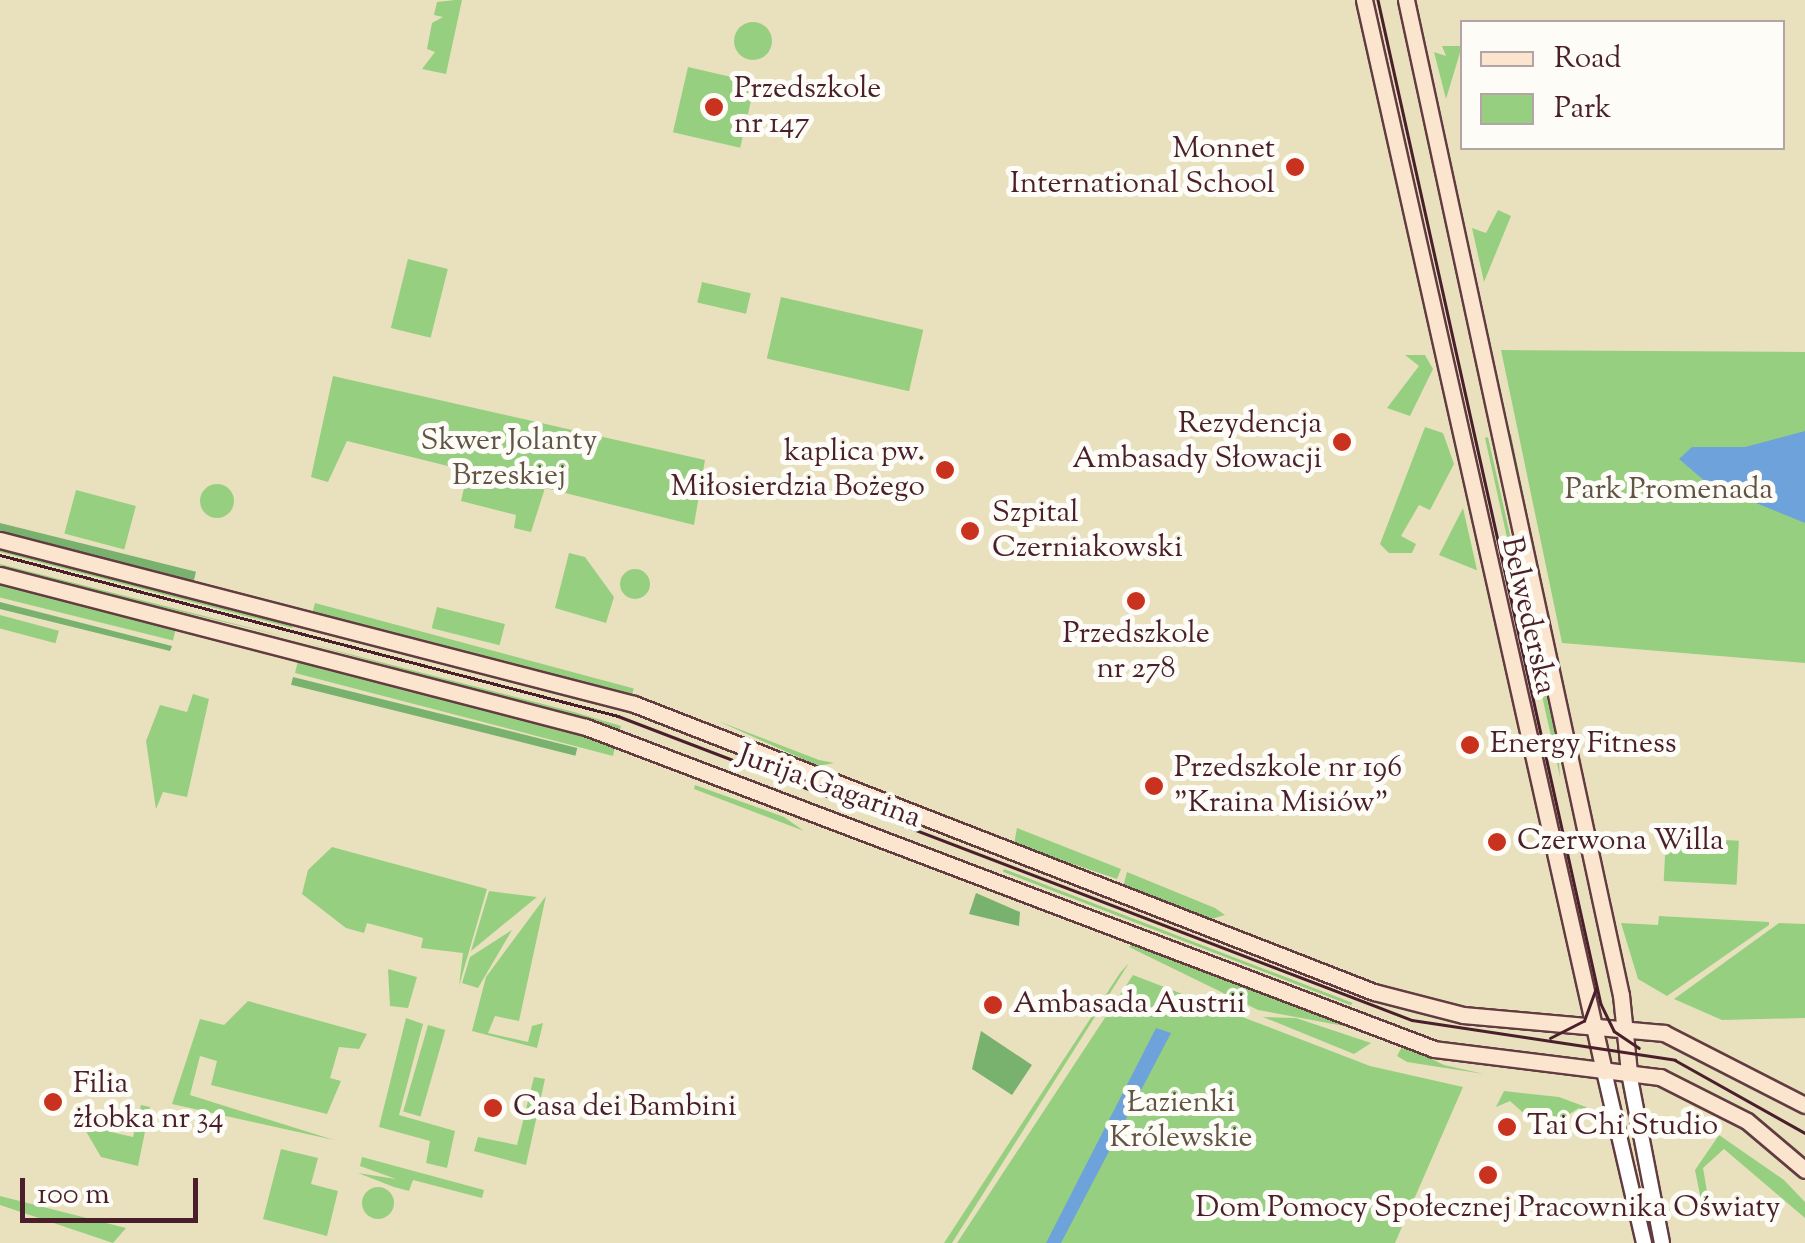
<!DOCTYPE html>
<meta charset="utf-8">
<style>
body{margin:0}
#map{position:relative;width:1805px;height:1243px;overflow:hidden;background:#e9e1be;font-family:"Sorts Mill Goudy",serif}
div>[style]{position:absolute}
.green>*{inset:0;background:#97cf81;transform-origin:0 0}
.round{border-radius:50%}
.forest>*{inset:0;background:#79b26f;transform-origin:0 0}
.water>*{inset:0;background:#6ea2db}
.roads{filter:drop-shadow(2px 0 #623c41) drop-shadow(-2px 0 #623c41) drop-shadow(0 2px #623c41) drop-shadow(0 -2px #623c41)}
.tertiary>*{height:14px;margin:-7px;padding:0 7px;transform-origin:7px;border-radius:7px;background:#fff}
.secondary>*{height:15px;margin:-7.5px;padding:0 7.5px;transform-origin:7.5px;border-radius:7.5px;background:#fce5cf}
.tram>*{height:2.5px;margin:-1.25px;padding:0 1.25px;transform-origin:1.25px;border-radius:1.25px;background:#4a1f2b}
.dots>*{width:28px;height:28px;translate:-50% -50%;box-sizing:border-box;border:5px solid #fdfcf7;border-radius:50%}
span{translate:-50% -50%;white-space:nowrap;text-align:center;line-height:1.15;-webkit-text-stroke:10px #fdfcf7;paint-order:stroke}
.poi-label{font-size:30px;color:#4a1f2b}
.left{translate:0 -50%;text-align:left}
.right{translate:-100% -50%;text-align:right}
.park-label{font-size:30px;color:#615445}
.street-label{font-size:30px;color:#4a1f2b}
.legend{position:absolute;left:1460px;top:20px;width:325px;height:130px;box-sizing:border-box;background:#fdfcf7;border:2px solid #b5a4a5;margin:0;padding:12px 18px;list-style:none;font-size:30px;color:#4a1f2b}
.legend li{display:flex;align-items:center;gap:20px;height:50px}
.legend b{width:50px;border:2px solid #b5a4a5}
.scale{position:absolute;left:20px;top:1178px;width:178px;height:45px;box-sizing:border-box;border:5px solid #4a1f2b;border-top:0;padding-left:12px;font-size:30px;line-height:35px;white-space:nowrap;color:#4a1f2b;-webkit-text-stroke:8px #fdfcf7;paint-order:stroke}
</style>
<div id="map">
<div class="green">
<i style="clip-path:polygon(455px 0,462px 0,446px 74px,422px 69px,435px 52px,427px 49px,432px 23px,443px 17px,434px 15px,437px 2px)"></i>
<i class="round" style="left:734px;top:22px;width:38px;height:38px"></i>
<i style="clip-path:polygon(1442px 46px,1462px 46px,1446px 99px,1434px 52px,1446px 56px)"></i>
<i style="left:688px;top:67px;width:69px;height:67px;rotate:13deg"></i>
<i style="clip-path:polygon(1498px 210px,1511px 216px,1484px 282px,1472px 228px,1486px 233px)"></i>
<i style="left:408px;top:259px;width:41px;height:71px;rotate:14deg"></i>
<i style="left:702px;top:282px;width:50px;height:21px;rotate:13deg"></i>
<i style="left:781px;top:297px;width:146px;height:63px;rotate:13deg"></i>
<i style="clip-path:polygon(1501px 350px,1805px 352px,1805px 663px,1562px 643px)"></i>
<i style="clip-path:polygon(1405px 355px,1425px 355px,1433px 369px,1410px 416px,1387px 408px,1419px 366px)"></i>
<i style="clip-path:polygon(333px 376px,705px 460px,694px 525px,545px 488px,531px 532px,514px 528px,516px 515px,461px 501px,468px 471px,347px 441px,328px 482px,311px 477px)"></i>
<i style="clip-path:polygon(1425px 427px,1443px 433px,1454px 464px,1430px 510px,1419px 505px,1401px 536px,1416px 544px,1412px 553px,1389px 553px,1380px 544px)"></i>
<i style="clip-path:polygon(1502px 434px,1511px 434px,1555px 651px,1551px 650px)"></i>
<i style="clip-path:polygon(1488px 437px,1558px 748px,1560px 777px,1485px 438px)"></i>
<i class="round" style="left:200px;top:484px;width:34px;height:34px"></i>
<i style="left:76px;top:490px;width:62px;height:45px;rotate:15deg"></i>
<i style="clip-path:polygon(1463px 508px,1477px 570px,1476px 570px,1439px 555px)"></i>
<i style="clip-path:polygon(0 547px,294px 622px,292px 628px,0 552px)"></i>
<i style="clip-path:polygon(569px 553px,585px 557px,614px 597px,606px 623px,555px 608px)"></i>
<i style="clip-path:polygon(0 564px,290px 638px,0 568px)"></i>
<i class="round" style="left:620px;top:569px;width:30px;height:30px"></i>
<i style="left:0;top:582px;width:182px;height:15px;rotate:14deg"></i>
<i style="left:315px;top:603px;width:330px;height:11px;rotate:15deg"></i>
<i style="left:437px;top:607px;width:70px;height:22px;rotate:14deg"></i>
<i style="left:0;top:615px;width:61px;height:13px;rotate:15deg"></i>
<i style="clip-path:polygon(303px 642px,574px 712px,621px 726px,620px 730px)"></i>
<i style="clip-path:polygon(299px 657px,579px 735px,615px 747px,613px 756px,295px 673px)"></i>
<i style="clip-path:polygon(193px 694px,209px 699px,187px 797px,163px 792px,156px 809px,146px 741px,160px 705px,187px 712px)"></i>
<i style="clip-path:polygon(718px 721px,819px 760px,834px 763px,818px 766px)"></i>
<i style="clip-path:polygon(695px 785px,784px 817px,804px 831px,694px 789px)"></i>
<i style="clip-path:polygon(1017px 828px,1121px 869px,1117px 879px,1014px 844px)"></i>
<i style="left:1666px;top:837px;width:73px;height:44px;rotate:3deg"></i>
<i style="clip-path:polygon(332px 847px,487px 889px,459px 986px,463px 953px,421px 948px,423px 938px,367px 923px,364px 933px,346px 928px,302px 894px,308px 870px)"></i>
<i style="left:1004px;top:869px;width:373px;height:3px;rotate:21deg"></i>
<i style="clip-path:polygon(1127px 872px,1215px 908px,1225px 915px,1208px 920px,1123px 887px)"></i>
<i style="clip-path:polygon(489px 891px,537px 897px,471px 951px)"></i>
<i style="clip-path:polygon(546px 896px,519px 1021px,495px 1016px,488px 1033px,528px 1042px,532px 1026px,543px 1023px,537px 1048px,472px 1031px,486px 977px)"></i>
<i style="clip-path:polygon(1659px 916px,1769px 922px,1769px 925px,1667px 996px,1638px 979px,1621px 923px,1658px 925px)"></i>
<i style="clip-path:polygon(1779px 923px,1805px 924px,1805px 1018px,1722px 1020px,1674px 999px)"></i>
<i style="clip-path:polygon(512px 930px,478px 988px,462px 983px,470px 957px)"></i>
<i style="clip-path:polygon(1135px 941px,1371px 1031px,1258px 1010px,1129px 947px)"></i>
<i style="clip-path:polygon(1129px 963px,952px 1243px,944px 1243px,1120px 973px)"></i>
<i style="clip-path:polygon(388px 969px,417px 977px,408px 1008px,390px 1006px)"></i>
<i style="clip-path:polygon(1133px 975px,1370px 1066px,1463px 1087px,1395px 1243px,957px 1243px)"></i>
<i style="clip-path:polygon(248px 1001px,367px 1034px,359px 1049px,339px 1047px,330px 1078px,341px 1081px,327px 1114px,211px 1085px,217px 1061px,200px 1056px,190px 1095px,334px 1140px,172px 1104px,200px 1019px,224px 1025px)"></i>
<i style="clip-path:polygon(1263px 1017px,1296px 1018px,1371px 1043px,1354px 1054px)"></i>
<i style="clip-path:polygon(406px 1018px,423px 1024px,399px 1115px,455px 1131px,447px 1168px,426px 1163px,430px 1141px,379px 1127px)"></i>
<i style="left:428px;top:1025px;width:18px;height:90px;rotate:16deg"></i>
<i style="clip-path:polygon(1403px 1045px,1444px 1065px,1484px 1074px,1407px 1062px,1397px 1056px)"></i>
<i style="clip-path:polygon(534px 1077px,545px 1079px,526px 1165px,474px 1151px,478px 1137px,517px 1145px)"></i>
<i style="clip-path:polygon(1504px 1091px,1559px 1097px,1586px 1107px,1592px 1116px,1579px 1108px,1560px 1120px,1528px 1117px,1510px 1101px,1496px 1107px)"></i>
<i style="clip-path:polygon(141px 1105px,150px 1107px,138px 1166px,101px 1157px,80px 1121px,114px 1117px,111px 1132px,133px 1137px)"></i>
<i style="clip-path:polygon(1719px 1135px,1784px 1180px,1805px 1202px,1805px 1218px,1724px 1149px,1703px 1168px,1708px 1197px,1701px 1200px,1695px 1170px)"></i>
<i style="clip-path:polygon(281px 1149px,318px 1158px,311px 1184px,338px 1191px,327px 1236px,263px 1219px)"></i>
<i style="clip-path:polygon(362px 1157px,484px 1190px,482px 1198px,413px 1180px,409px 1191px,394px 1187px,358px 1173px,396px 1179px,360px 1166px)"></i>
<i class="round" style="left:362px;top:1187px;width:32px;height:32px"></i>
<i style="clip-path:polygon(0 1196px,126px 1228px,113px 1243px,0 1205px)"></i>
</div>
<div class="forest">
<i style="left:0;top:523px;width:202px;height:11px;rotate:14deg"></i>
<i style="clip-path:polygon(0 602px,172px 646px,170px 651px,0 609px)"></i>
<i style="left:293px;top:677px;width:293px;height:8px;rotate:14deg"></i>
<i style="clip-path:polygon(976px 893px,1020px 912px,1019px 926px,969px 914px)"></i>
<i style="clip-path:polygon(981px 1031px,1032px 1065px,1012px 1095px,972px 1069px)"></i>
</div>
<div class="water">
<i style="clip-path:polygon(1805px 431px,1805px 523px,1707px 483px,1679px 459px,1692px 447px,1745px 447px)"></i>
<i style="clip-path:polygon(1156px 1028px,1171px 1033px,1061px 1243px,1046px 1243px)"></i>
</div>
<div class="roads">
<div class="tertiary">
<i style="left:1604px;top:1071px;width:177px;rotate:76.9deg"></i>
<i style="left:1629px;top:1073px;width:173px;rotate:79deg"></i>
</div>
<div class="secondary">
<i style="left:1364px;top:0;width:1098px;rotate:77.37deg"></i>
<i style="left:1406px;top:0;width:1018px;rotate:77.81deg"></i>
<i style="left:1621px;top:995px;width:78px;rotate:84.1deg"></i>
<i style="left:0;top:540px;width:655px;rotate:14.5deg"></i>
<i style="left:634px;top:704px;width:794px;rotate:21.27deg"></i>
<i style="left:1374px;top:992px;width:92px;rotate:14.5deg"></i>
<i style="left:1463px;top:1015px;width:202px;rotate:5.1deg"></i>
<i style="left:1664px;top:1033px;width:158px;rotate:27.1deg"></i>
<i style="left:0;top:575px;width:605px;rotate:14.54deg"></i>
<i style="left:586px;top:727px;width:907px;rotate:20.79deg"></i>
<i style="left:1434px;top:1049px;width:228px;rotate:7.1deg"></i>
<i style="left:1660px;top:1077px;width:97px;rotate:26.8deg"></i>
<i style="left:1747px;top:1121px;width:76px;rotate:40.2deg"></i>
</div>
</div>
<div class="tram">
<i style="left:1378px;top:0;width:1028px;rotate:77.48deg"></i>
<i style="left:1601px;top:1004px;width:30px;rotate:64deg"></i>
<i style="left:1614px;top:1031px;width:30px;rotate:34deg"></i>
<i style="left:0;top:555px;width:639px;rotate:14.6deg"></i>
<i style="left:618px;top:716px;width:850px;rotate:20.95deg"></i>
<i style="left:1412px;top:1020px;width:266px;rotate:8.6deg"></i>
<i style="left:1675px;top:1060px;width:149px;rotate:29.3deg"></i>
<i style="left:1550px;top:1038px;width:38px;rotate:-27deg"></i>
<i style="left:1584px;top:1021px;width:35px;rotate:-70deg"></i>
</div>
<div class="dots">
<i style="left:714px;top:107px;background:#c8321e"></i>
<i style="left:1295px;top:167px;background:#c8321e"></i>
<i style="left:1342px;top:442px;background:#c8321e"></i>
<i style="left:945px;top:470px;background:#c8321e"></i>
<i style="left:970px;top:531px;background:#c8321e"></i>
<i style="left:1136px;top:601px;background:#c8321e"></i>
<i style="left:1470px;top:745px;background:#c8321e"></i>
<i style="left:1154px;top:786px;background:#c8321e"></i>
<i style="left:1497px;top:842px;background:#c8321e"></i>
<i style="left:993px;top:1005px;background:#c8321e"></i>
<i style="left:53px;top:1102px;background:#c8321e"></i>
<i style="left:493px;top:1108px;background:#c8321e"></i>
<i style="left:1507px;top:1127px;background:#c8321e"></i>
<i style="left:1488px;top:1175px;background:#c8321e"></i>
</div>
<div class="poi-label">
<span class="left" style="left:734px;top:107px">Przedszkole<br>nr 147</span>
<span class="right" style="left:1275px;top:167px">Monnet<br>International School</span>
<span class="right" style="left:1322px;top:442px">Rezydencja<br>Ambasady Słowacji</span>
<span class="right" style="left:925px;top:470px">kaplica pw.<br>Miłosierdzia Bożego</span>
<span class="left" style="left:992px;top:531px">Szpital<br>Czerniakowski</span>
<span style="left:1136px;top:652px">Przedszkole<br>nr 278</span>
<span class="left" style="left:1490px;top:745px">Energy Fitness</span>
<span class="left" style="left:1174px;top:786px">Przedszkole nr 196<br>"Kraina Misiów"</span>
<span class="left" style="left:1517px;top:842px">Czerwona Willa</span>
<span class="left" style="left:1013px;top:1005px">Ambasada Austrii</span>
<span class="left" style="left:73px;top:1102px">Filia<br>żłobka nr 34</span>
<span class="left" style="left:513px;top:1108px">Casa dei Bambini</span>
<span class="left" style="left:1527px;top:1127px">Tai Chi Studio</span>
<span style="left:1488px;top:1209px">Dom Pomocy Społecznej Pracownika Oświaty</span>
</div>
<div class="park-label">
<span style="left:509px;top:459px">Skwer Jolanty<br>Brzeskiej</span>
<span style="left:1669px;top:491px">Park Promenada</span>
<span style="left:1181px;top:1121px">Łazienki<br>Królewskie</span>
</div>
<div class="street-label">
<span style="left:1527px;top:616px;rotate:77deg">Belwederska</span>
<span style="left:829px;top:788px;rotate:20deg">Jurija Gagarina</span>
</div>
<ul class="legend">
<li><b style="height:12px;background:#fce5cf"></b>Road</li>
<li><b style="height:28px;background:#97cf81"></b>Park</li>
</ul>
<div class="scale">100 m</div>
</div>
